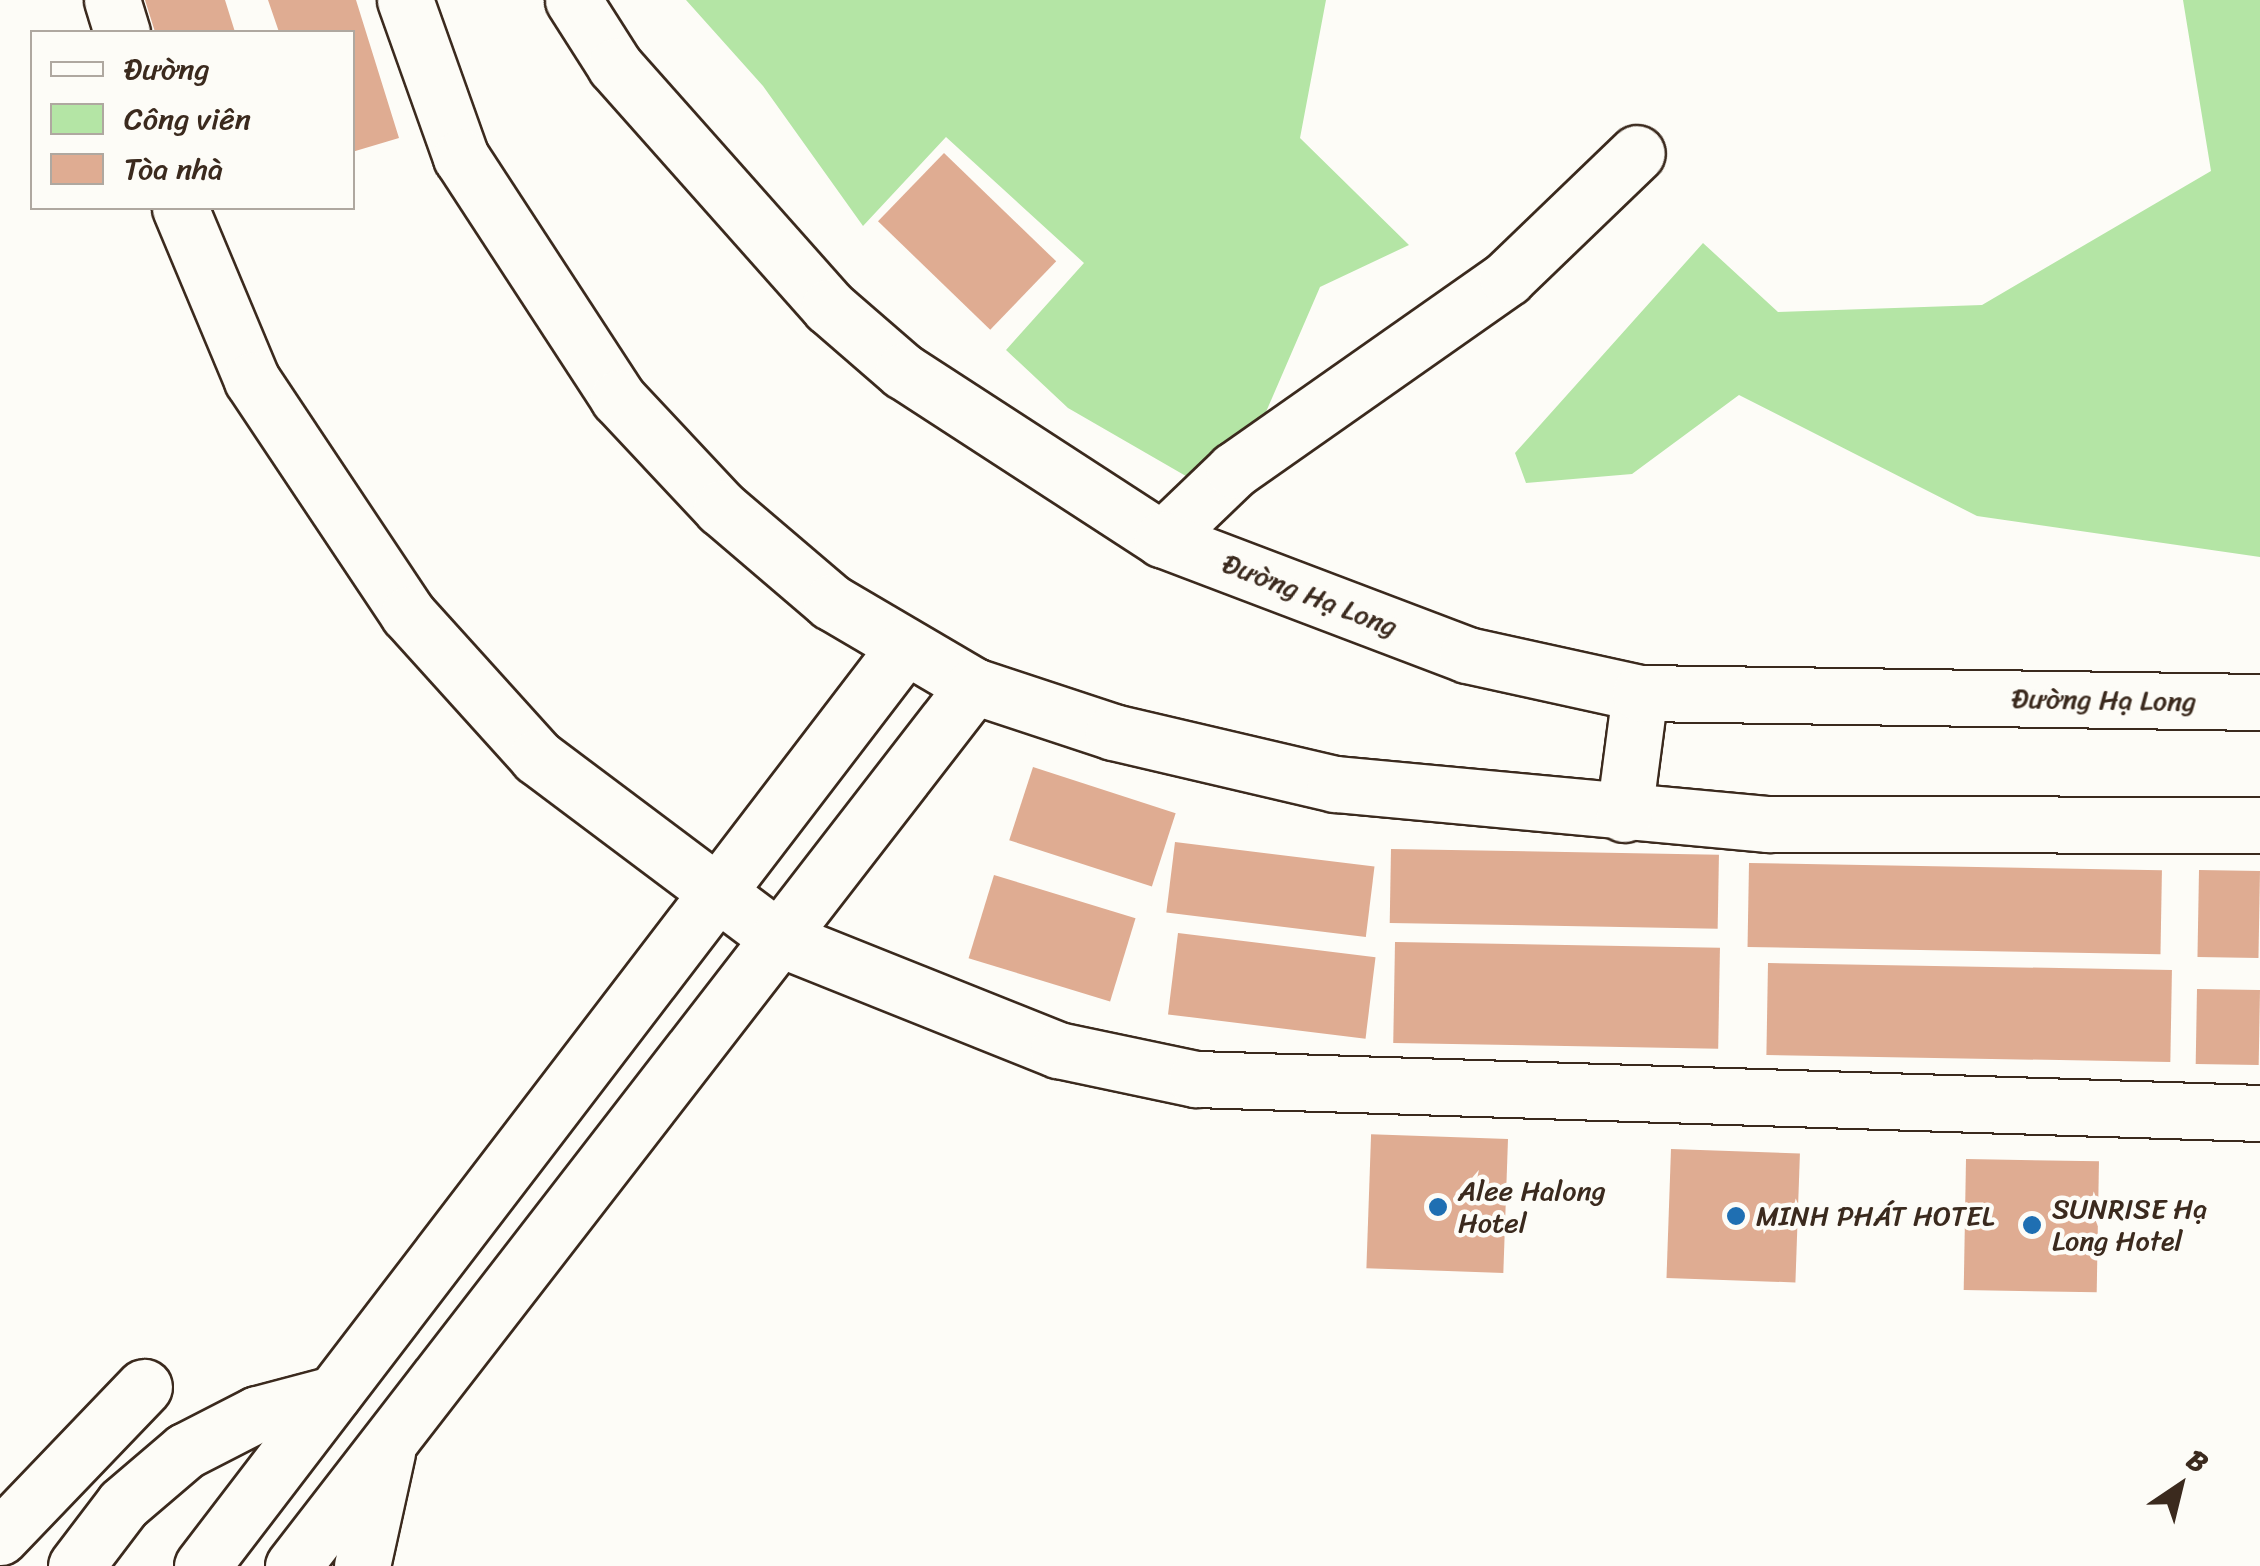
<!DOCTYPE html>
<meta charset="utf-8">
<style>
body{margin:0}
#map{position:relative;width:2260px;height:1566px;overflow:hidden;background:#fdfcf7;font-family:Sriracha,sans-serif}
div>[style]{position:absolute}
.green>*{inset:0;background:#b4e5a5}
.building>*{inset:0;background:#dfac92;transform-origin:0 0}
.roads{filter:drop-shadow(2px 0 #3b2a1e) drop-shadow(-2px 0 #3b2a1e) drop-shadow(0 2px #3b2a1e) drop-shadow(0 -2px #3b2a1e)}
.minor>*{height:55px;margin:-27.5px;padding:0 27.5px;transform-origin:27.5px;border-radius:27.5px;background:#fdfcf7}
.major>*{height:55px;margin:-27.5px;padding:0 27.5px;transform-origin:27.5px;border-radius:27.5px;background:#fdfcf7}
.dots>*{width:28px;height:28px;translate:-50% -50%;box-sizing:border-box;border:5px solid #fdfcf7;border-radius:50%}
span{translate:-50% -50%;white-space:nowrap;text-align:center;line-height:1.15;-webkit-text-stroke:9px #fdfcf7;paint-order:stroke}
.street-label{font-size:28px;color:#3b2a1e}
.poi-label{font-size:28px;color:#3b2a1e}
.left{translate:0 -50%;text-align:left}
.legend{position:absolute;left:30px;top:30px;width:325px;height:180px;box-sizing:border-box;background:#fdfcf7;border:2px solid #afa8a0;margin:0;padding:12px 18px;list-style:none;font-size:30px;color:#3b2a1e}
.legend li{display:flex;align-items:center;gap:20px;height:50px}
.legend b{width:50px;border:2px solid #afa8a0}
.north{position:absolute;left:2130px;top:1436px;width:100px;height:100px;-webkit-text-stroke:8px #fdfcf7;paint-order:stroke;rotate:35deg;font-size:28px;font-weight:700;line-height:40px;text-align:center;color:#3b2a1e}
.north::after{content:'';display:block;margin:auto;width:35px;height:45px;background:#3b2a1e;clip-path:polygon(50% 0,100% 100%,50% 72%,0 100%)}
</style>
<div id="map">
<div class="green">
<i style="clip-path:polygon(686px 0,1326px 0,1300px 138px,1409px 245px,1320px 287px,1256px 435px,1198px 483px,1068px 408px,1006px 350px,1084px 263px,946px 137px,863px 226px,763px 86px)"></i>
<i style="clip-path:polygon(2183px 0,2260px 0,2260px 557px,1977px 516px,1739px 395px,1632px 474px,1526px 483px,1515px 453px,1703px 243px,1778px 312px,1982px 305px,2211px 171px)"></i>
</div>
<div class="building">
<i style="clip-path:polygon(145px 0,225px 0,235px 32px,155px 32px)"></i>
<i style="clip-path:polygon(268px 0,356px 0,399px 138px,352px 152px,352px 32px,279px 32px)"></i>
<i style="left:944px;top:153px;width:156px;height:95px;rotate:44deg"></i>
<i style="left:1033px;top:767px;width:150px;height:77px;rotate:18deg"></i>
<i style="left:1175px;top:842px;width:201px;height:71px;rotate:7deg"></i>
<i style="left:1391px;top:849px;width:328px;height:74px;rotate:1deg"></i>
<i style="left:1749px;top:863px;width:413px;height:84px;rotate:1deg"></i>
<i style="left:2199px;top:870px;width:61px;height:87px;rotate:1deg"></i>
<i style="left:994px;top:875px;width:148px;height:87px;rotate:17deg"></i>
<i style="left:1178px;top:933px;width:199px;height:82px;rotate:7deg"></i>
<i style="left:1395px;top:942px;width:325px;height:101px;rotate:1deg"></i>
<i style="left:1768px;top:963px;width:404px;height:92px;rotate:1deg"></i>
<i style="left:2197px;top:989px;width:63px;height:75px;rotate:1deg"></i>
<i style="left:1508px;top:1139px;width:134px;height:137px;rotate:92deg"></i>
<i style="left:1671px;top:1149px;width:129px;height:129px;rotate:2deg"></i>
<i style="left:1966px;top:1159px;width:133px;height:131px;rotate:1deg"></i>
</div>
<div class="roads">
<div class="minor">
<i style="left:112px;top:0;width:34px;rotate:73deg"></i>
<i style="left:405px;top:0;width:167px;rotate:70.4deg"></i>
<i style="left:461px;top:157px;width:288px;rotate:56.9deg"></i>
<i style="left:618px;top:398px;width:151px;rotate:46.9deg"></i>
<i style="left:721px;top:508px;width:145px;rotate:40.5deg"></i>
<i style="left:831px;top:602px;width:166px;rotate:30.4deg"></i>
<i style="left:974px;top:686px;width:146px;rotate:18.3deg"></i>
<i style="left:1113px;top:732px;width:228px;rotate:13.2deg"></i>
<i style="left:1335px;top:784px;width:435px;rotate:5.3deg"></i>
<i style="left:1768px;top:824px;width:492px;rotate:0.1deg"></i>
<i style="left:180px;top:208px;width:186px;rotate:67.3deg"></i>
<i style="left:252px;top:380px;width:281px;rotate:56.3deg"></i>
<i style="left:408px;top:614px;width:193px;rotate:47.9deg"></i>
<i style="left:537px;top:757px;width:301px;rotate:36.9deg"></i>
<i style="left:778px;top:938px;width:302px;rotate:21.8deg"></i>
<i style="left:1058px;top:1050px;width:141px;rotate:11.9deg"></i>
<i style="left:1196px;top:1079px;width:1065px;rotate:1.83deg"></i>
<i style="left:1162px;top:539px;width:100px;rotate:-43.8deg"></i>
<i style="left:1234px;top:470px;width:334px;rotate:-35.1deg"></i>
<i style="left:1507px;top:278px;width:180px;rotate:-43.9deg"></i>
<i style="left:1624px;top:814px;width:122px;rotate:-82.5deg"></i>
<i style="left:0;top:1537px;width:208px;rotate:-46.2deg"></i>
<i style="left:76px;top:1566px;width:78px;rotate:-52.8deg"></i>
<i style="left:123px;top:1504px;width:82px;rotate:-40.5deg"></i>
<i style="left:185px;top:1451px;width:81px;rotate:-27.2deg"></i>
<i style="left:257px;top:1414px;width:79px;rotate:-14.7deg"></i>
<i style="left:202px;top:1566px;width:1156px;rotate:-52.59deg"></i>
<i style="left:293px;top:1566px;width:1113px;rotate:-52.27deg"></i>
<i style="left:362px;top:1566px;width:117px;rotate:-77.6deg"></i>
</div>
<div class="major">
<i style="left:573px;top:0;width:78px;rotate:57.5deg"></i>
<i style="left:615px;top:66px;width:322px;rotate:48.4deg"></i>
<i style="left:829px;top:307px;width:98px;rotate:40.9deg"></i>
<i style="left:903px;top:371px;width:309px;rotate:33deg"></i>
<i style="left:1162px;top:539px;width:326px;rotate:20.8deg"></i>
<i style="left:1467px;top:655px;width:177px;rotate:12.4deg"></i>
<i style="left:1640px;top:693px;width:620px;rotate:0.83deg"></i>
</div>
</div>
<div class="dots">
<i style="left:1438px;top:1207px;background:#1f6fb2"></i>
<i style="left:1736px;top:1216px;background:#1f6fb2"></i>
<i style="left:2032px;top:1225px;background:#1f6fb2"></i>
</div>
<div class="street-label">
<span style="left:1310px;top:595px;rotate:21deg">Đường Hạ Long</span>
<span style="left:2104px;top:700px;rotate:1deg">Đường Hạ Long</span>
</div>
<div class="poi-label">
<span class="left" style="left:1458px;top:1207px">Alee Halong<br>Hotel</span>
<span class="left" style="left:2052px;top:1225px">SUNRISE Hạ<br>Long Hotel</span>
<span class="left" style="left:1756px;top:1216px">MINH PHÁT HOTEL</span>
</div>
<ul class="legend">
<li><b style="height:12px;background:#fdfcf7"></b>Đường</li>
<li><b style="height:28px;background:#b4e5a5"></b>Công viên</li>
<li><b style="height:28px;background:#dfac92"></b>Tòa nhà</li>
</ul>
<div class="north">B</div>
</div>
